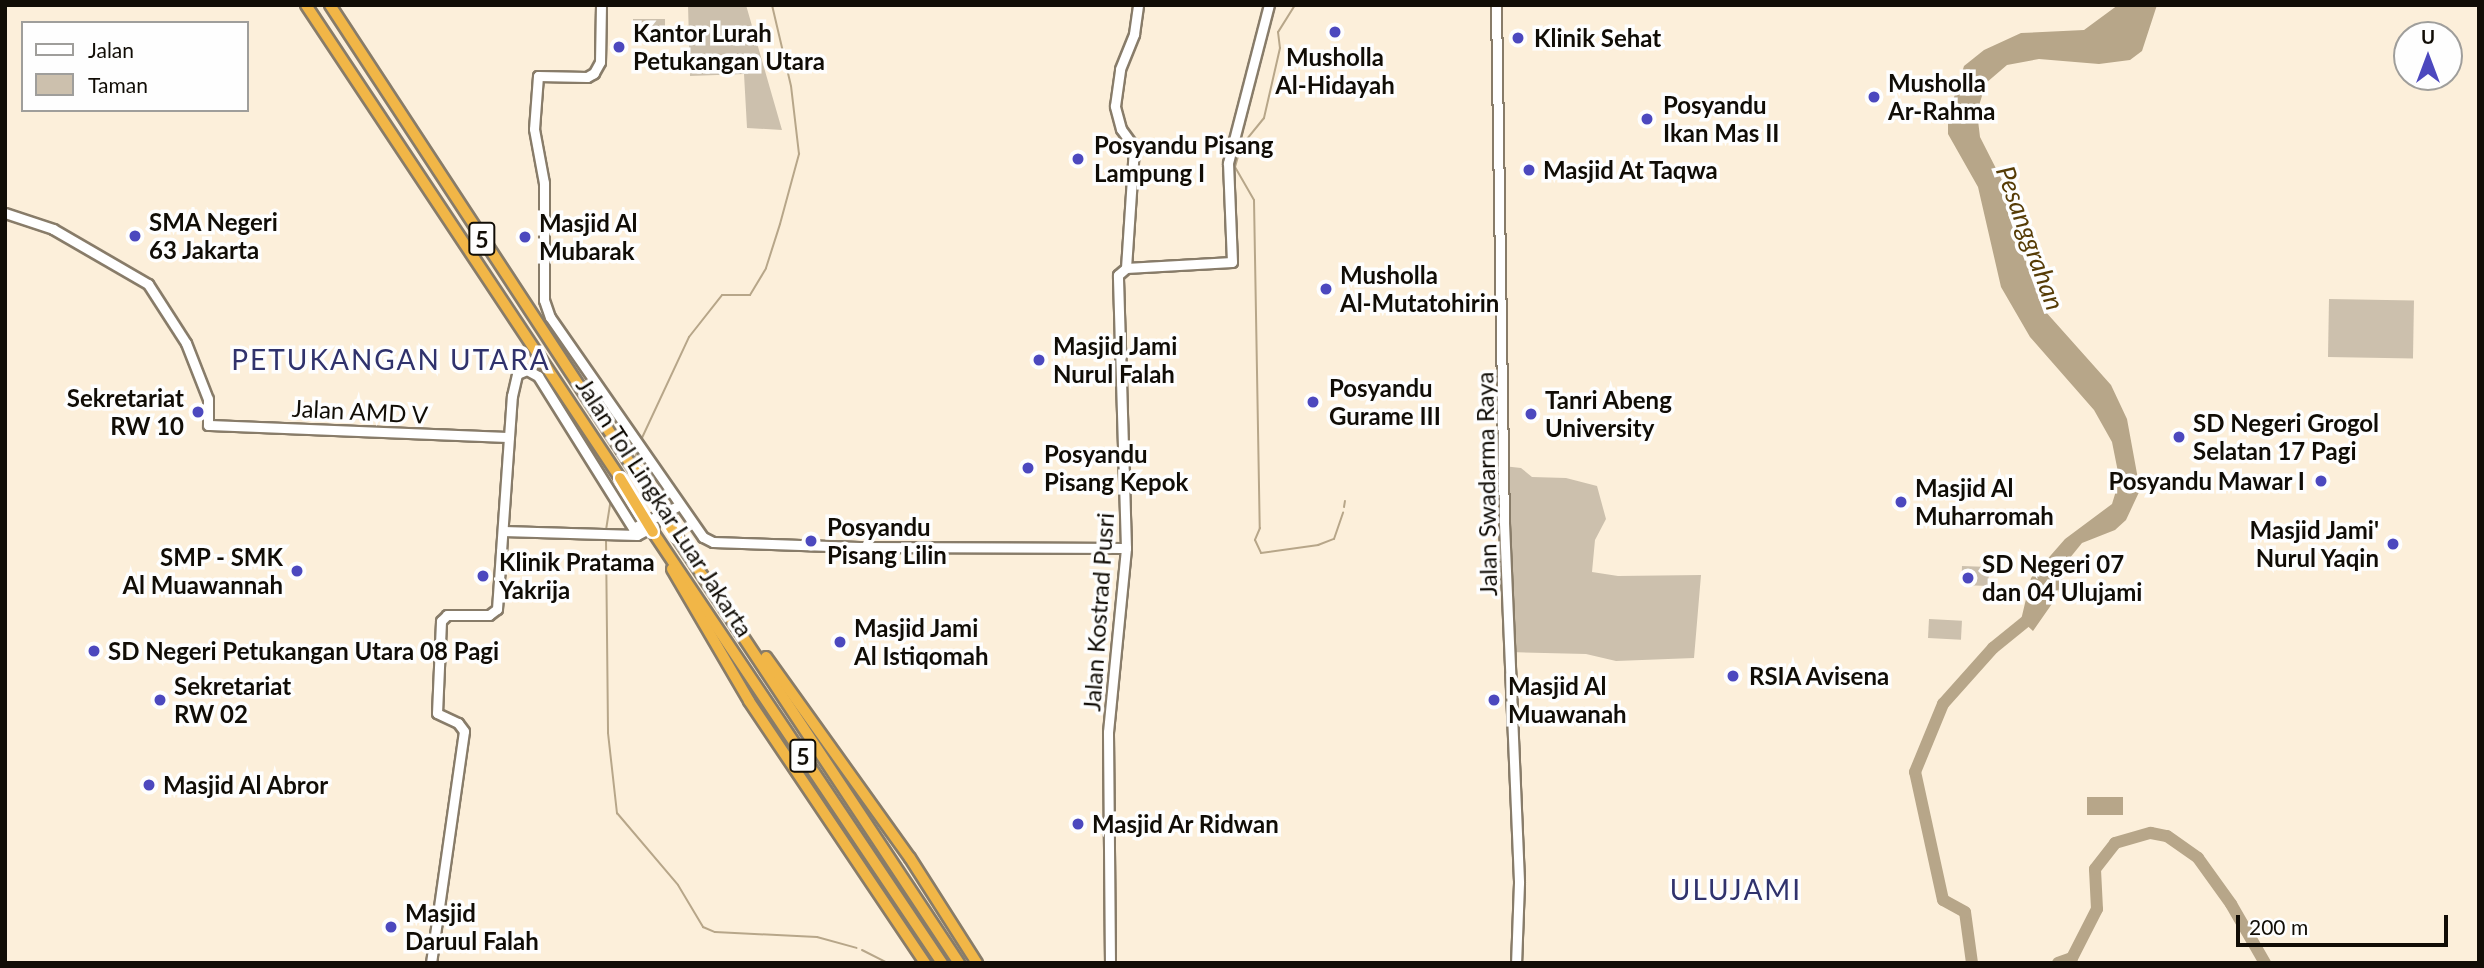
<!DOCTYPE html>
<style>
body{margin:0}
#map{position:relative;width:2484px;height:968px;overflow:hidden;background:#fcefda;font-family:Lato,sans-serif}
div>[style]{position:absolute}
.green>*{inset:0;background:#ccc0ad;transform-origin:0 0}
.water>*{inset:0;background:#b7a689;transform-origin:0 0}
.stream>*{height:2px;margin:-1px;padding:0 1px;transform-origin:1px;border-radius:1px;background:#b7a689}
.river>*{height:12px;margin:-6px;padding:0 6px;transform-origin:6px;border-radius:6px;background:#b7a689}
.roads{filter:drop-shadow(2px 0 #887c69) drop-shadow(-2px 0 #887c69) drop-shadow(0 2px #887c69) drop-shadow(0 -2px #887c69)}
.secondary>*{height:9px;margin:-4.5px;padding:0 4.5px;transform-origin:4.5px;border-radius:4.5px;background:#fff}
.highway>*{height:10px;margin:-5px;padding:0 5px;transform-origin:5px;border-radius:5px;background:#f1b647}
.bridges{filter:drop-shadow(2px 0 #fff) drop-shadow(-2px 0 #fff) drop-shadow(0 2px #fff) drop-shadow(0 -2px #fff)}
.highway-bridge>*{height:10px;margin:-5px;padding:0 5px;transform-origin:5px;border-radius:5px;background:#f1b647}
.dots>*{width:19px;height:19px;translate:-50% -50%;box-sizing:border-box;border:4px solid #fefefe;border-radius:50%}
span{translate:-50% -50%;white-space:nowrap;text-align:center;line-height:1.15;-webkit-text-stroke:7px #fefefe;paint-order:stroke}
.shield-label span{padding:2px 5px;background:#fefefe;border:2px solid;border-radius:5px;-webkit-text-stroke-width:0}
.shield-label{font-size:23px;color:#110d06;font-weight:700}
.poi-label{font-size:24px;color:#110d06;font-weight:700}
.left{translate:0 -50%;text-align:left}
.right{translate:-100% -50%;text-align:right}
.street-label{font-size:24px;color:#110d06}
.water-label{font-size:26px;color:#563c06;font-style:italic}
.quarter-label{font-size:28px;color:#30326c;letter-spacing:2px}
.frame{position:absolute;inset:0;border:7px solid #110d06;pointer-events:none}
.legend{position:absolute;left:21px;top:21px;width:228px;height:91px;box-sizing:border-box;background:#fefefe;border:2px solid #9f9e9b;margin:0;padding:9px 12px;list-style:none;font-size:21px;color:#110d06}
.legend li{display:flex;align-items:center;gap:14px;height:35px}
.legend b{width:35px;border:2px solid #9f9e9b}
.north{position:absolute;left:2393px;top:21px;width:70px;height:70px;box-sizing:border-box;background:#fefefe;border:2px solid #9f9e9b;border-radius:50%;rotate:0deg;font-size:19px;font-weight:700;line-height:28px;text-align:center;color:#110d06}
.north::after{content:'';display:block;margin:auto;width:24px;height:32px;background:#4c48be;clip-path:polygon(50% 0,100% 100%,50% 72%,0 100%)}
.scale{position:absolute;left:2236px;top:915px;width:212px;height:32px;box-sizing:border-box;border:4px solid #110d06;border-top:0;padding-left:9px;font-size:21px;line-height:24px;white-space:nowrap;color:#110d06;-webkit-text-stroke:5px #fefefe;paint-order:stroke}
</style>
<div id="map">
<div class="green">
<i style="clip-path:polygon(688px 5px,746px 5px,782px 130px,747px 128px,744px 74px,690px 76px)"></i>
<i style="left:633px;top:19px;width:32px;height:23px"></i>
<i style="left:2329px;top:299px;width:85px;height:58px;rotate:1deg"></i>
<i style="clip-path:polygon(1503px 466px,1521px 468px,1532px 477px,1566px 478px,1597px 486px,1606px 519px,1595px 540px,1592px 572px,1618px 576px,1701px 575px,1694px 658px,1616px 661px,1586px 654px,1509px 652px)"></i>
<i style="left:1962px;top:566px;width:27px;height:19px;rotate:2deg"></i>
<i style="left:1929px;top:619px;width:33px;height:19px;rotate:3deg"></i>
</div>
<div class="water">
<i style="clip-path:polygon(2118px 5px,2157px 5px,2142px 51px,2130px 60px,2099px 64px,2039px 59px,2007px 65px,1986px 83px,1977px 112px,1980px 137px,2011px 198px,2026px 261px,2045px 311px,2111px 385px,2127px 419px,2140px 490px,2126px 520px,2115px 530px,2082px 543px,2069px 559px,2056px 598px,2033px 631px,2021px 620px,2031px 578px,2065px 539px,2112px 504px,2119px 481px,2117px 467px,2112px 442px,2094px 410px,2030px 337px,2001px 287px,1978px 187px,1948px 134px,1948px 116px,1964px 66px,1984px 50px,2021px 33px,2084px 30px)"></i>
<i style="left:2087px;top:797px;width:36px;height:18px"></i>
</div>
<div class="stream">
<i style="left:1295px;top:5px;width:32px;rotate:122deg"></i>
<i style="left:1278px;top:32px;width:16px;rotate:83deg"></i>
<i style="left:1280px;top:48px;width:72px;rotate:102.9deg"></i>
<i style="left:1264px;top:118px;width:36px;rotate:129deg"></i>
<i style="left:1241px;top:146px;width:22px;rotate:106deg"></i>
<i style="left:1235px;top:167px;width:38px;rotate:60deg"></i>
<i style="left:1254px;top:200px;width:328px;rotate:89deg"></i>
<i style="left:1260px;top:528px;width:13px;rotate:113deg"></i>
<i style="left:1255px;top:540px;width:14px;rotate:65deg"></i>
<i style="left:1261px;top:553px;width:58px;rotate:-8deg"></i>
<i style="left:1318px;top:545px;width:17px;rotate:-21deg"></i>
<i style="left:1334px;top:539px;width:28px;rotate:-71deg"></i>
<i style="left:641px;top:440px;width:114px;rotate:-65deg"></i>
<i style="left:689px;top:337px;width:53px;rotate:-51.8deg"></i>
<i style="left:722px;top:295px;width:28px"></i>
<i style="left:750px;top:295px;width:31px;rotate:-59deg"></i>
<i style="left:766px;top:268px;width:46px;rotate:-72.3deg"></i>
<i style="left:780px;top:224px;width:73px;rotate:-74.8deg"></i>
<i style="left:799px;top:154px;width:68px;rotate:-96.7deg"></i>
<i style="left:791px;top:86px;width:83px;rotate:-103.2deg"></i>
<i style="left:634px;top:460px;width:12px;rotate:-70deg"></i>
<i style="left:1344px;top:507px;width:6px;rotate:-81deg"></i>
<i style="left:606px;top:530px;width:32px;rotate:-81deg"></i>
<i style="left:606px;top:539px;width:194px;rotate:89.4deg"></i>
<i style="left:608px;top:733px;width:81px;rotate:83.6deg"></i>
<i style="left:617px;top:813px;width:94px;rotate:49.7deg"></i>
<i style="left:678px;top:885px;width:49px;rotate:59.2deg"></i>
<i style="left:703px;top:927px;width:13px;rotate:23deg"></i>
<i style="left:715px;top:932px;width:102px;rotate:2.8deg"></i>
<i style="left:817px;top:937px;width:41px;rotate:15.4deg"></i>
<i style="left:862px;top:950px;width:28px;rotate:27deg"></i>
</div>
<div class="river">
<i style="left:1972px;top:963px;width:51px;rotate:-97.8deg"></i>
<i style="left:1965px;top:912px;width:25px;rotate:-151deg"></i>
<i style="left:1943px;top:900px;width:131px;rotate:-102.3deg"></i>
<i style="left:1915px;top:772px;width:74px;rotate:-67.6deg"></i>
<i style="left:1943px;top:704px;width:75px;rotate:-48.2deg"></i>
<i style="left:1993px;top:648px;width:54px;rotate:-39deg"></i>
<i style="left:2058px;top:963px;width:15px;rotate:-20deg"></i>
<i style="left:2072px;top:958px;width:55px;rotate:-63deg"></i>
<i style="left:2097px;top:909px;width:40px;rotate:-92.9deg"></i>
<i style="left:2095px;top:869px;width:33px;rotate:-52deg"></i>
<i style="left:2115px;top:843px;width:37px;rotate:-16deg"></i>
<i style="left:2151px;top:833px;width:16px;rotate:11deg"></i>
<i style="left:2167px;top:836px;width:38px;rotate:35deg"></i>
<i style="left:2198px;top:858px;width:57px;rotate:54.3deg"></i>
<i style="left:2231px;top:904px;width:68px;rotate:60deg"></i>
</div>
<div class="roads">
<div class="secondary">
<i style="left:601px;top:5px;width:57px;rotate:91deg"></i>
<i style="left:600px;top:62px;width:13px;rotate:119deg"></i>
<i style="left:594px;top:73px;width:8px;rotate:150deg"></i>
<i style="left:587px;top:77px;width:49px;rotate:-178.8deg"></i>
<i style="left:538px;top:76px;width:53px;rotate:94.3deg"></i>
<i style="left:534px;top:129px;width:55px;rotate:79.5deg"></i>
<i style="left:544px;top:183px;width:117px;rotate:90deg"></i>
<i style="left:544px;top:300px;width:18px;rotate:71deg"></i>
<i style="left:550px;top:317px;width:268px;rotate:55.2deg"></i>
<i style="left:703px;top:537px;width:11px;rotate:27deg"></i>
<i style="left:713px;top:542px;width:146px;rotate:2deg"></i>
<i style="left:859px;top:547px;width:267px;rotate:0.2deg"></i>
<i style="left:1496px;top:5px;width:518px;rotate:89.12deg"></i>
<i style="left:1504px;top:523px;width:360px;rotate:87.6deg"></i>
<i style="left:1519px;top:883px;width:80px;rotate:92.1deg"></i>
<i style="left:5px;top:213px;width:51px;rotate:18.4deg"></i>
<i style="left:53px;top:229px;width:110px;rotate:30.1deg"></i>
<i style="left:148px;top:284px;width:70px;rotate:57.2deg"></i>
<i style="left:186px;top:343px;width:60px;rotate:68.6deg"></i>
<i style="left:208px;top:399px;width:26px;rotate:90deg"></i>
<i style="left:208px;top:425px;width:301px;rotate:2.3deg"></i>
<i style="left:1126px;top:268px;width:106px;rotate:-3.2deg"></i>
<i style="left:1232px;top:262px;width:99px;rotate:-92.3deg"></i>
<i style="left:1228px;top:163px;width:163px;rotate:-75.5deg"></i>
<i style="left:1126px;top:268px;width:121px;rotate:-86.2deg"></i>
<i style="left:1134px;top:147px;width:22px;rotate:-126deg"></i>
<i style="left:1121px;top:129px;width:24px;rotate:-105deg"></i>
<i style="left:1115px;top:106px;width:37px;rotate:-82deg"></i>
<i style="left:1120px;top:69px;width:38px;rotate:-68deg"></i>
<i style="left:1134px;top:34px;width:29px;rotate:-82deg"></i>
<i style="left:503px;top:531px;width:134px;rotate:1.7deg"></i>
<i style="left:637px;top:535px;width:19px;rotate:-28deg"></i>
<i style="left:431px;top:963px;width:234px;rotate:-81.9deg"></i>
<i style="left:464px;top:731px;width:10px;rotate:-127deg"></i>
<i style="left:458px;top:723px;width:23px;rotate:-155deg"></i>
<i style="left:437px;top:713px;width:92px;rotate:-87.5deg"></i>
<i style="left:441px;top:621px;width:8px;rotate:-45deg"></i>
<i style="left:447px;top:615px;width:42px"></i>
<i style="left:489px;top:615px;width:10px;rotate:-37deg"></i>
<i style="left:497px;top:609px;width:214px;rotate:-86deg"></i>
<i style="left:512px;top:396px;width:23px;rotate:-77deg"></i>
<i style="left:517px;top:374px;width:11px;rotate:-22deg"></i>
<i style="left:527px;top:370px;width:13px;rotate:29deg"></i>
<i style="left:538px;top:376px;width:179px;rotate:58deg"></i>
<i style="left:633px;top:528px;width:52px;rotate:-26.1deg"></i>
<i style="left:1110px;top:963px;width:231px;rotate:-90.5deg"></i>
<i style="left:1108px;top:732px;width:185px;rotate:-84.4deg"></i>
<i style="left:1126px;top:548px;width:273px;rotate:-91.7deg"></i>
<i style="left:1118px;top:275px;width:11px;rotate:-41deg"></i>
</div>
<div class="highway">
<i style="left:306px;top:5px;width:568px;rotate:56.42deg"></i>
<i style="left:330px;top:5px;width:557px;rotate:56.79deg"></i>
<i style="left:653px;top:532px;width:519px;rotate:56.16deg"></i>
<i style="left:677px;top:537px;width:511px;rotate:56.5deg"></i>
<i style="left:672px;top:569px;width:153px;rotate:59.7deg"></i>
<i style="left:749px;top:701px;width:316px;rotate:56.1deg"></i>
<i style="left:766px;top:657px;width:247px;rotate:54.4deg"></i>
<i style="left:910px;top:858px;width:125px;rotate:57.5deg"></i>
</div>
</div>
<div class="bridges">
<div class="highway-bridge">
<i style="left:635px;top:471px;width:78px;rotate:57.5deg"></i>
<i style="left:620px;top:478px;width:63px;rotate:58.6deg"></i>
</div>
</div>
<div class="dots">
<i style="left:1335px;top:32px;background:#4c48be"></i>
<i style="left:1518px;top:38px;background:#4c48be"></i>
<i style="left:619px;top:47px;background:#4c48be"></i>
<i style="left:1874px;top:97px;background:#4c48be"></i>
<i style="left:1647px;top:119px;background:#4c48be"></i>
<i style="left:1078px;top:159px;background:#4c48be"></i>
<i style="left:1529px;top:170px;background:#4c48be"></i>
<i style="left:135px;top:236px;background:#4c48be"></i>
<i style="left:525px;top:237px;background:#4c48be"></i>
<i style="left:1326px;top:289px;background:#4c48be"></i>
<i style="left:1039px;top:360px;background:#4c48be"></i>
<i style="left:1313px;top:402px;background:#4c48be"></i>
<i style="left:198px;top:412px;background:#4c48be"></i>
<i style="left:1531px;top:414px;background:#4c48be"></i>
<i style="left:2179px;top:437px;background:#4c48be"></i>
<i style="left:1028px;top:468px;background:#4c48be"></i>
<i style="left:2321px;top:481px;background:#4c48be"></i>
<i style="left:1901px;top:502px;background:#4c48be"></i>
<i style="left:811px;top:541px;background:#4c48be"></i>
<i style="left:2393px;top:544px;background:#4c48be"></i>
<i style="left:297px;top:571px;background:#4c48be"></i>
<i style="left:483px;top:576px;background:#4c48be"></i>
<i style="left:1968px;top:578px;background:#4c48be"></i>
<i style="left:840px;top:642px;background:#4c48be"></i>
<i style="left:94px;top:651px;background:#4c48be"></i>
<i style="left:1733px;top:676px;background:#4c48be"></i>
<i style="left:160px;top:700px;background:#4c48be"></i>
<i style="left:1494px;top:700px;background:#4c48be"></i>
<i style="left:149px;top:785px;background:#4c48be"></i>
<i style="left:1078px;top:824px;background:#4c48be"></i>
<i style="left:391px;top:927px;background:#4c48be"></i>
</div>
<div class="shield-label">
<span style="left:482px;top:239px">5</span>
<span style="left:803px;top:756px">5</span>
</div>
<div class="poi-label">
<span class="left" style="left:633px;top:47px">Kantor Lurah<br>Petukangan Utara</span>
<span class="left" style="left:1534px;top:38px">Klinik Sehat</span>
<span style="left:1335px;top:71px">Musholla<br>Al-Hidayah</span>
<span class="left" style="left:1888px;top:97px">Musholla<br>Ar-Rahma</span>
<span class="left" style="left:1663px;top:119px">Posyandu<br>Ikan Mas II</span>
<span class="left" style="left:1094px;top:159px">Posyandu Pisang<br>Lampung I</span>
<span class="left" style="left:1543px;top:170px">Masjid At Taqwa</span>
<span class="left" style="left:149px;top:236px">SMA Negeri<br>63 Jakarta</span>
<span class="left" style="left:539px;top:237px">Masjid Al<br>Mubarak</span>
<span class="left" style="left:1340px;top:289px">Musholla<br>Al-Mutatohirin</span>
<span class="left" style="left:1053px;top:360px">Masjid Jami<br>Nurul Falah</span>
<span class="left" style="left:1329px;top:402px">Posyandu<br>Gurame III</span>
<span class="right" style="left:184px;top:412px">Sekretariat<br>RW 10</span>
<span class="left" style="left:1545px;top:414px">Tanri Abeng<br>University</span>
<span class="left" style="left:2193px;top:437px">SD Negeri Grogol<br>Selatan 17 Pagi</span>
<span class="left" style="left:1044px;top:468px">Posyandu<br>Pisang Kepok</span>
<span class="right" style="left:2305px;top:481px">Posyandu Mawar I</span>
<span class="left" style="left:1915px;top:502px">Masjid Al<br>Muharromah</span>
<span class="left" style="left:827px;top:541px">Posyandu<br>Pisang Lilin</span>
<span class="right" style="left:2379px;top:544px">Masjid Jami'<br>Nurul Yaqin</span>
<span class="right" style="left:283px;top:571px">SMP - SMK<br>Al Muawannah</span>
<span class="left" style="left:499px;top:576px">Klinik Pratama<br>Yakrija</span>
<span class="left" style="left:1982px;top:578px">SD Negeri 07<br>dan 04 Ulujami</span>
<span class="left" style="left:854px;top:642px">Masjid Jami<br>Al Istiqomah</span>
<span class="left" style="left:108px;top:651px">SD Negeri Petukangan Utara 08 Pagi</span>
<span class="left" style="left:1749px;top:676px">RSIA Avisena</span>
<span class="left" style="left:174px;top:700px">Sekretariat<br>RW 02</span>
<span class="left" style="left:1508px;top:700px">Masjid Al<br>Muawanah</span>
<span class="left" style="left:163px;top:785px">Masjid Al Abror</span>
<span class="left" style="left:1092px;top:824px">Masjid Ar Ridwan</span>
<span class="left" style="left:405px;top:927px">Masjid<br>Daruul Falah</span>
</div>
<div class="street-label">
<span style="left:360px;top:411px;rotate:3deg">Jalan AMD V</span>
<span style="left:1486px;top:484px;rotate:-91deg">Jalan Swadarma Raya</span>
<span style="left:665px;top:507px;rotate:57deg">Jalan Tol Lingkar Luar Jakarta</span>
<span style="left:1098px;top:612px;rotate:-86deg">Jalan Kostrad Pusri</span>
</div>
<div class="water-label">
<span style="left:2030px;top:238px;rotate:70deg">Pesanggrahan</span>
</div>
<div class="quarter-label">
<span style="left:391px;top:359px">PETUKANGAN UTARA</span>
<span style="left:1736px;top:889px">ULUJAMI</span>
</div>
<div class="frame"></div>
<ul class="legend">
<li><b style="height:9px;background:#fff"></b>Jalan</li>
<li><b style="height:19px;background:#ccc0ad"></b>Taman</li>
</ul>
<div class="north">U</div>
<div class="scale">200 m</div>
</div>
